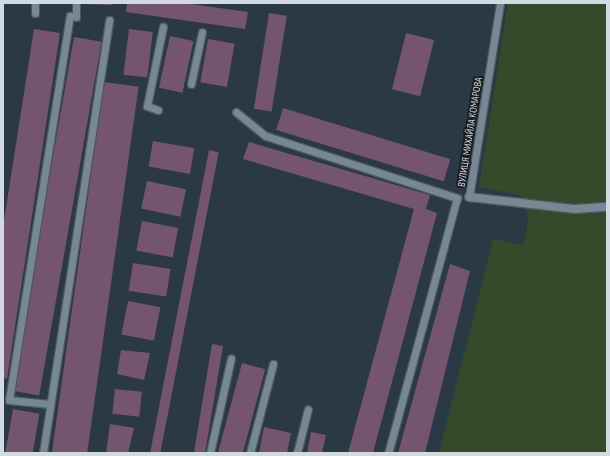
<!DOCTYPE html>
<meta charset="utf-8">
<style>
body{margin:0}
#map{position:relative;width:610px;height:456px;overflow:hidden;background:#2b3944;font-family:"PT Sans Narrow",sans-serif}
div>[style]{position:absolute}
.green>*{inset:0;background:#354a2a}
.building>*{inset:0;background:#74546f;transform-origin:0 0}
.roads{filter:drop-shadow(1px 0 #4c5861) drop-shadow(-1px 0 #4c5861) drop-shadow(0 1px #4c5861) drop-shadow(0 -1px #4c5861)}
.service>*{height:7px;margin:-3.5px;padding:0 3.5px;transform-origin:3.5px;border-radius:3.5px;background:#778794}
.minor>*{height:8px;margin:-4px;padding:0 4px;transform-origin:4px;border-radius:4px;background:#778794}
span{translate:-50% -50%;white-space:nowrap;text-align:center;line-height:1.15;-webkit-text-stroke:3.5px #191f24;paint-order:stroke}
.street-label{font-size:10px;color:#d1dae0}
.frame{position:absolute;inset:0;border:4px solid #d1dae0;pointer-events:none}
</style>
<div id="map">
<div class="green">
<i style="clip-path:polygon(508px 3px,607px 3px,607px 453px,439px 453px,493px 239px,523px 245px,529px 217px,519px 195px,479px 187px)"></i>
</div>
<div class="building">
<i style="clip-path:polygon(84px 3px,112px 3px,112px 5px,84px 4px)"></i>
<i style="clip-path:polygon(127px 3px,184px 3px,248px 12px,245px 29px,126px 12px)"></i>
<i style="left:269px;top:13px;width:18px;height:97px;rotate:9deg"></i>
<i style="clip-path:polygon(34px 29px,60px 33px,7px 379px,3px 378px,3px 227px)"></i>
<i style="left:129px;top:29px;width:24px;height:46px;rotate:7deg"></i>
<i style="left:406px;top:33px;width:29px;height:58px;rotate:14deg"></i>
<i style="left:170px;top:36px;width:24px;height:53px;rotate:12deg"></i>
<i style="left:74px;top:37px;width:28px;height:359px;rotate:10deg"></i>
<i style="left:208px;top:39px;width:27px;height:44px;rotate:10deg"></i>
<i style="left:104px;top:82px;width:35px;height:375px;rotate:8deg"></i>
<i style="left:283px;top:108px;width:175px;height:23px;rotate:17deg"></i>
<i style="left:153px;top:141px;width:42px;height:26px;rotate:10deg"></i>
<i style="clip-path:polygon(249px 142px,430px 195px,426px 209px,437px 213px,373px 453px,348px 453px,414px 209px,243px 159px)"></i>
<i style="left:209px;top:150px;width:10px;height:311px;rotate:11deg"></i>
<i style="left:147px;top:181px;width:40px;height:28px;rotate:12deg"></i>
<i style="left:142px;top:221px;width:37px;height:30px;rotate:11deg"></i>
<i style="left:133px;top:263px;width:38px;height:28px;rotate:9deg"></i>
<i style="clip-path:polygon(450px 264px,470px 271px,425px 453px,398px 453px)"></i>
<i style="left:128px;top:301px;width:33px;height:34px;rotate:11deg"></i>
<i style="clip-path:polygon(212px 344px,223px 346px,205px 453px,198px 453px,194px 452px)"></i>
<i style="clip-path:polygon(121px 350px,150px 353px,144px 380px,117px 374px)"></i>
<i style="left:242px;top:363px;width:24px;height:92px;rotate:15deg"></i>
<i style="left:115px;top:389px;width:27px;height:25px;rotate:6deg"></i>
<i style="left:13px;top:409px;width:27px;height:45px;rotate:10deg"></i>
<i style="clip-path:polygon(110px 424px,134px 428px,128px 453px,106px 453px)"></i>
<i style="clip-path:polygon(264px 427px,291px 433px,287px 453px,259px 453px)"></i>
<i style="clip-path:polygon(311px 432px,326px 435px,322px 453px,307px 453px)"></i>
</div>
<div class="roads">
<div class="service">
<i style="left:35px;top:13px;width:10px;rotate:-90deg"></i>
<i style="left:76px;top:17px;width:14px;rotate:-90deg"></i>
<i style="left:191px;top:84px;width:53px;rotate:-78.1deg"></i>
<i style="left:158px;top:110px;width:12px;rotate:-160deg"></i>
<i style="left:147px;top:106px;width:81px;rotate:-78.6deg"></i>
<i style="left:236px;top:112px;width:38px;rotate:39deg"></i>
<i style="left:266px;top:136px;width:201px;rotate:18deg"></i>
<i style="left:457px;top:198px;width:264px;rotate:105.1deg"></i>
<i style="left:469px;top:197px;width:196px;rotate:-80.9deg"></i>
<i style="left:50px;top:404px;width:41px;rotate:-174.4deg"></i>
<i style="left:9px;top:400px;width:389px;rotate:-81deg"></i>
<i style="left:43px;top:453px;width:438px;rotate:-81.3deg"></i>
<i style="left:210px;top:453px;width:97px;rotate:-77.5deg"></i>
<i style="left:250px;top:453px;width:92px;rotate:-75.5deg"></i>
<i style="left:297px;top:453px;width:45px;rotate:-76deg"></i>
</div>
<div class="minor">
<i style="left:469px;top:197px;width:107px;rotate:6.5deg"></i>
<i style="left:575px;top:209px;width:32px;rotate:-4deg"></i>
</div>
</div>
<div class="street-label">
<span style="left:470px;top:132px;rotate:-81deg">ВУЛИЦЯ МИХАЙЛА КОМАРОВА</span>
</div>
<div class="frame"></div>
</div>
